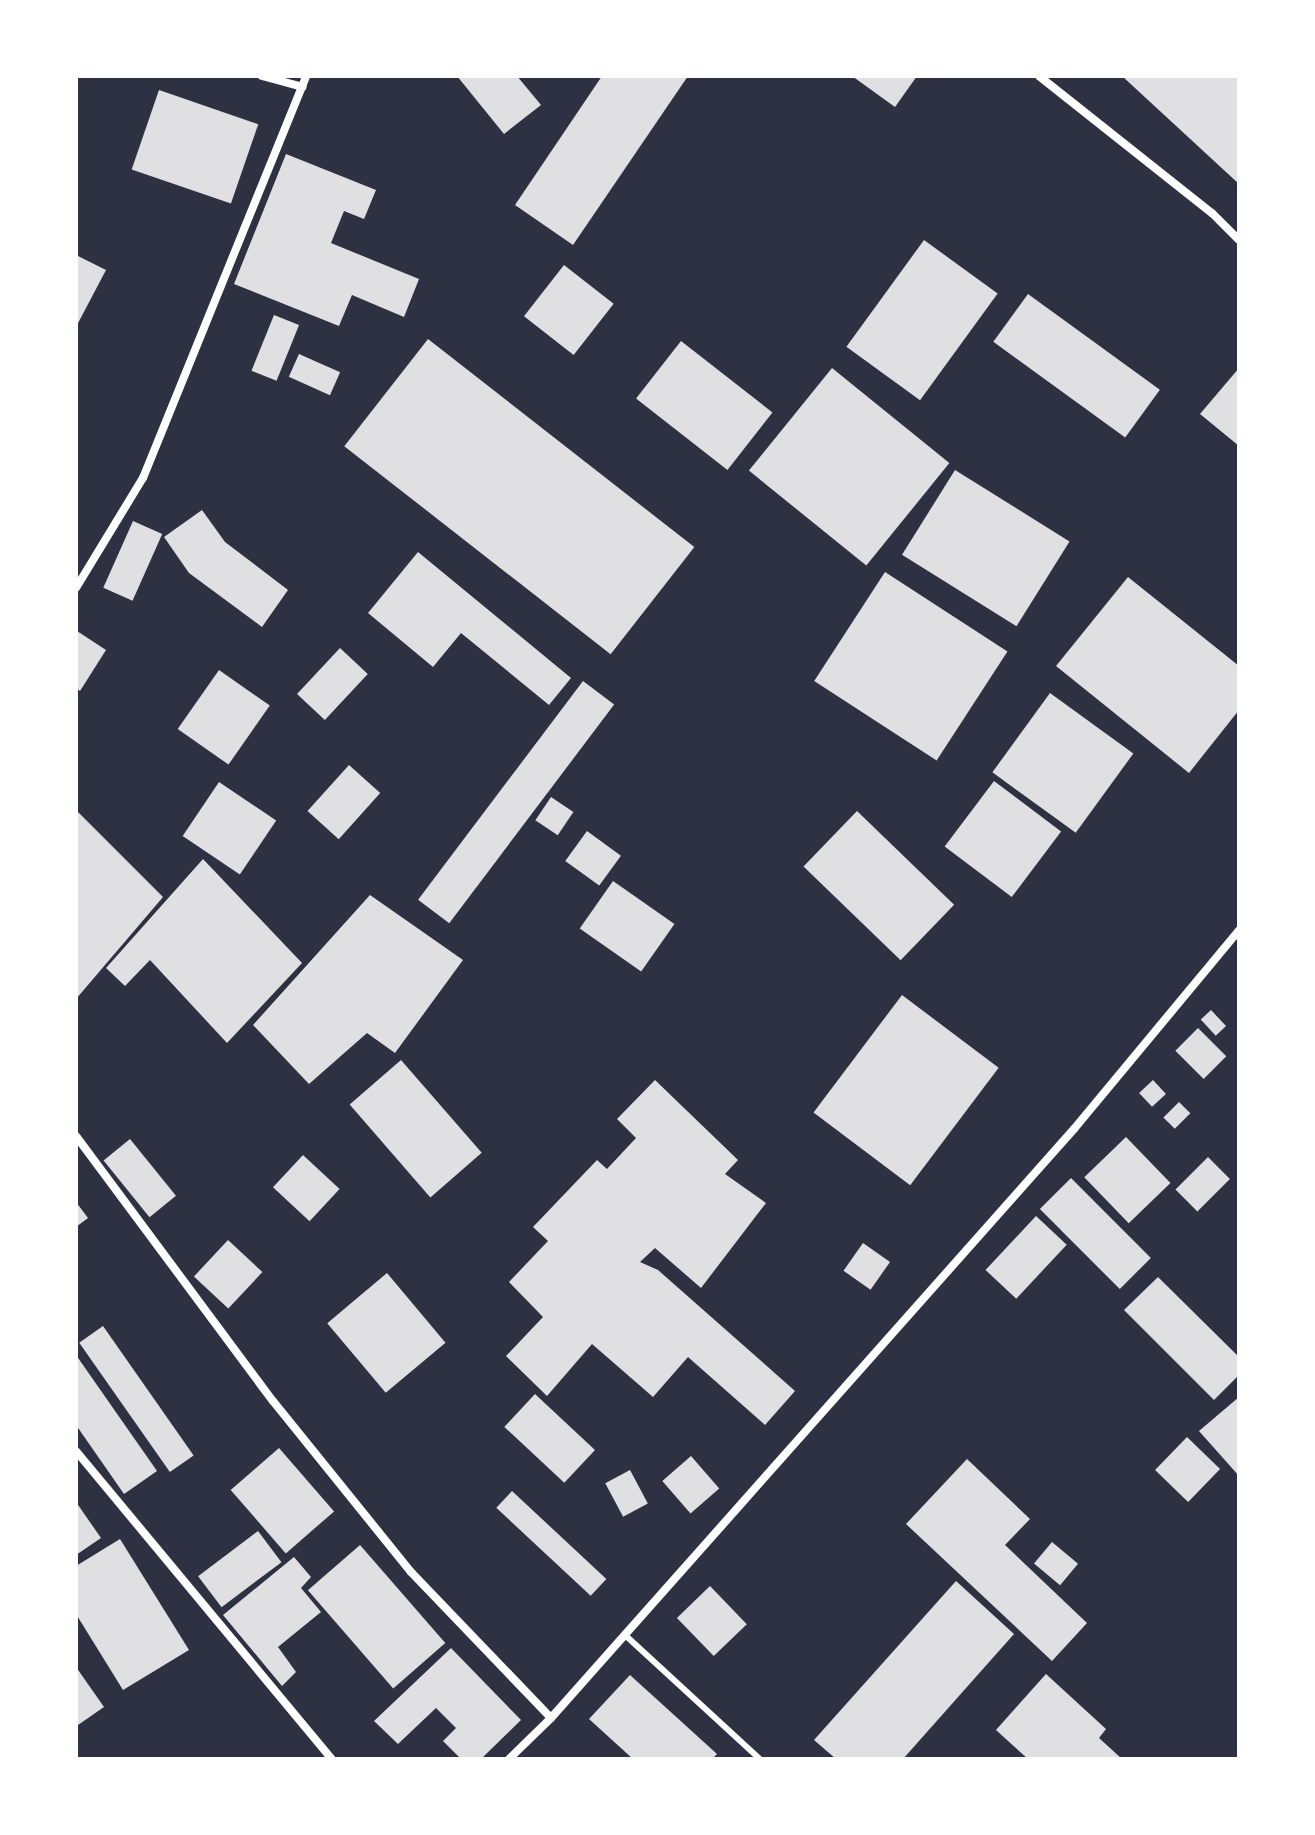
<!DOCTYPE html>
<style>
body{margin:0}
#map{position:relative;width:1315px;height:1835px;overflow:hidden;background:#2d3142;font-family:Cabin,sans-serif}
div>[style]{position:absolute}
.building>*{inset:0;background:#e0e0e3;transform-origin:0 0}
.service>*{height:6px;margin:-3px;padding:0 3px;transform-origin:3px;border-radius:3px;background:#fff}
.minor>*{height:8px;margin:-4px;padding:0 4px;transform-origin:4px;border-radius:4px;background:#fff}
span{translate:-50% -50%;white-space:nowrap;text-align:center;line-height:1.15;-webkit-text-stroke:6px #fff;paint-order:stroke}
.frame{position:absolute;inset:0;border:78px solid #fff;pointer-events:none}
</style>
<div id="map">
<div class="building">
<i style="clip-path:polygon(457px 76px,517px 76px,541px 105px,504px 134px)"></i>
<i style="clip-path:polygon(602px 76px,688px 76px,573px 245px,515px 205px)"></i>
<i style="clip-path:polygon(852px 76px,917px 76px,895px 107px)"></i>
<i style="clip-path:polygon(1122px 76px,1239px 76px,1239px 184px)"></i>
<i style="left:159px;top:90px;width:105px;height:84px;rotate:19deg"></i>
<i style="clip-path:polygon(286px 154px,376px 190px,364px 219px,344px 211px,331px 243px,419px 279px,404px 317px,352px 295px,339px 326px,234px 284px)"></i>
<i style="left:924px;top:240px;width:91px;height:132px;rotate:36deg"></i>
<i style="clip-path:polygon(76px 255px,106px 270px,76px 327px)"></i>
<i style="left:564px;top:265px;width:63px;height:65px;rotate:38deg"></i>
<i style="left:1028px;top:294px;width:163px;height:59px;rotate:36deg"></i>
<i style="left:274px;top:315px;width:27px;height:60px;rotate:22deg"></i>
<i style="left:428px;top:339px;width:338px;height:136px;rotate:38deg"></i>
<i style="left:681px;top:341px;width:116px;height:73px;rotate:38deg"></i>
<i style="left:299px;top:354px;width:45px;height:25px;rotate:24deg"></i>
<i style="left:832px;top:368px;width:151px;height:132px;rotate:39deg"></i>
<i style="clip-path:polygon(1239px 368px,1239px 446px,1200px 414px)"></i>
<i style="left:955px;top:470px;width:135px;height:100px;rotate:32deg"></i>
<i style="clip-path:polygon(202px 510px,225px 542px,288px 590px,262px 627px,189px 573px,164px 537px)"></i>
<i style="left:133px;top:521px;width:32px;height:73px;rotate:24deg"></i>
<i style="clip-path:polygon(418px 552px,571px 678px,549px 705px,461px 633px,433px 667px,368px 613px)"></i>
<i style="left:885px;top:572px;width:146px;height:130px;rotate:33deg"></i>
<i style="clip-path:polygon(1128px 577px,1239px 666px,1239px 710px,1189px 773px,1056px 666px)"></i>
<i style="clip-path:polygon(77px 631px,106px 650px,80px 691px,76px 688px)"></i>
<i style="left:340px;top:648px;width:38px;height:63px;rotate:43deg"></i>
<i style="left:219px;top:670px;width:62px;height:72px;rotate:35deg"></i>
<i style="left:583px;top:681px;width:39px;height:274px;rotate:37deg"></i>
<i style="left:1050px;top:693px;width:103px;height:98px;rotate:36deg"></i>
<i style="left:349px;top:765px;width:42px;height:62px;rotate:42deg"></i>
<i style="left:994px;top:781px;width:84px;height:82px;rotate:37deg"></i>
<i style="left:219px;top:782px;width:69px;height:65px;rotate:34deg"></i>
<i style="left:551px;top:797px;width:27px;height:28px;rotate:34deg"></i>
<i style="clip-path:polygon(76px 810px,163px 897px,76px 999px)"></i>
<i style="left:857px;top:811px;width:135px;height:77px;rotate:44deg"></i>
<i style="left:587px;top:831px;width:42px;height:37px;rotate:36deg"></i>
<i style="clip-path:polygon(203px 859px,302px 963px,227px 1043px,150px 960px,125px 986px,106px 968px)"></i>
<i style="left:613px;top:881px;width:75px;height:58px;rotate:35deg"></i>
<i style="clip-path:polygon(370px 895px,463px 960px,395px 1053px,367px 1033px,309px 1084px,253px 1025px)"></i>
<i style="left:902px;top:995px;width:121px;height:147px;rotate:37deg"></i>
<i style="left:1211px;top:1010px;width:22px;height:14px;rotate:47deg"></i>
<i style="left:1198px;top:1028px;width:40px;height:32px;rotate:45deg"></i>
<i style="left:401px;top:1060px;width:123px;height:68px;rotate:49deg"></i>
<i style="clip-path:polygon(655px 1080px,738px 1160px,725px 1174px,766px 1203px,701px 1288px,655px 1248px,640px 1262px,658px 1270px,795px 1391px,765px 1425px,688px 1357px,653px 1397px,592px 1344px,547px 1396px,506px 1356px,543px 1317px,509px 1282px,548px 1241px,533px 1227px,597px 1160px,607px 1169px,636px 1138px,617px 1119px)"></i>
<i style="left:1153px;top:1080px;width:19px;height:19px;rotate:47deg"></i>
<i style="left:1179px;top:1102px;width:16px;height:22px;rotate:45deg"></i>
<i style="left:1126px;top:1137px;width:64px;height:58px;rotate:46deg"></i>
<i style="left:130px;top:1139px;width:73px;height:34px;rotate:51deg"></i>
<i style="left:303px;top:1155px;width:50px;height:44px;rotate:43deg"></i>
<i style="left:1208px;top:1157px;width:31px;height:46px;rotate:45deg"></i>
<i style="left:1071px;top:1178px;width:113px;height:44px;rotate:45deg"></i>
<i style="clip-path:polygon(76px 1202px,88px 1218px,76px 1227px)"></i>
<i style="left:1036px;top:1216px;width:42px;height:74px;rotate:43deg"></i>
<i style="left:228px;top:1240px;width:47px;height:50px;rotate:43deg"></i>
<i style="left:863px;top:1243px;width:33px;height:34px;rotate:35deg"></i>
<i style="left:387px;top:1273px;width:91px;height:78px;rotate:50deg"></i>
<i style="clip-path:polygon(1158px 1277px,1239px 1357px,1239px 1375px,1214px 1400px,1124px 1310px)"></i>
<i style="left:103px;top:1326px;width:158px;height:29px;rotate:55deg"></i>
<i style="clip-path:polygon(76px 1355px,157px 1471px,124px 1494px,76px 1425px)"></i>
<i style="left:535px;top:1394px;width:82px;height:45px;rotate:43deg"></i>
<i style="clip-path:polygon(1239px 1397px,1239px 1476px,1199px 1431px)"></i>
<i style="left:1187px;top:1437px;width:46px;height:46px;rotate:44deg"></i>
<i style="left:279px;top:1448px;width:84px;height:64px;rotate:49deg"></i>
<i style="left:691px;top:1456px;width:43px;height:38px;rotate:49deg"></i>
<i style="clip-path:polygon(967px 1459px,1030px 1519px,1005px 1545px,1087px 1623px,1052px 1661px,906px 1524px)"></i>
<i style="left:630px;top:1470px;width:38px;height:28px;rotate:62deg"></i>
<i style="left:512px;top:1491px;width:129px;height:23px;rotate:43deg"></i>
<i style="clip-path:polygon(76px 1502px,101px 1538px,76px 1555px)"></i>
<i style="left:258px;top:1531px;width:39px;height:75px;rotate:53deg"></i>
<i style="clip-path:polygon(120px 1539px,189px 1650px,123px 1690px,76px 1614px,76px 1566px)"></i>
<i style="left:1052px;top:1542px;width:34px;height:28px;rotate:40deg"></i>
<i style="left:360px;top:1545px;width:130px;height:69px;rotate:49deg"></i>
<i style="clip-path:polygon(294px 1557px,311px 1577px,301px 1588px,321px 1612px,278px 1647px,296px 1672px,282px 1686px,223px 1615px)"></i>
<i style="clip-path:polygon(956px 1581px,1014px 1634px,903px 1759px,836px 1759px,814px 1740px)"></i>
<i style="left:710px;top:1586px;width:53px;height:46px;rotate:46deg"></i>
<i style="clip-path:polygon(451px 1648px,521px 1720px,481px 1759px,461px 1759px,443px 1741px,456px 1728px,436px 1708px,398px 1744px,374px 1721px)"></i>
<i style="clip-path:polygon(76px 1667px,104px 1707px,78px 1725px,76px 1723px)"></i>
<i style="clip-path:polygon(1046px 1674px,1106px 1729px,1099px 1738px,1122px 1759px,1028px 1759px,996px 1730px)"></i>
<i style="clip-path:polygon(630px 1675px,717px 1754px,712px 1759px,633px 1759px,589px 1719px)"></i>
</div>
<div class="service">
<i style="left:625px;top:1635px;width:183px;rotate:42.6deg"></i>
</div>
<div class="minor">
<i style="left:262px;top:76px;width:42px;rotate:15deg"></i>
<i style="left:1039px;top:76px;width:221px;rotate:38.4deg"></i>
<i style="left:1212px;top:213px;width:38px;rotate:45deg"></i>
<i style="left:76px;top:588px;width:129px;rotate:-58.7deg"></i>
<i style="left:143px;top:478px;width:434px;rotate:-67.9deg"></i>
<i style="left:76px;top:1136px;width:330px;rotate:53.4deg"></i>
<i style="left:273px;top:1401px;width:220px;rotate:51.1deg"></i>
<i style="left:411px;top:1572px;width:202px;rotate:46.2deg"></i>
<i style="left:76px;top:1451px;width:400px;rotate:50.3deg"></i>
<i style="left:509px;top:1759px;width:59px;rotate:-44.3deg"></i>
<i style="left:551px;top:1718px;width:788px;rotate:-48.4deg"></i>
<i style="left:1074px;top:1129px;width:259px;rotate:-50.3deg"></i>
</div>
<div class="frame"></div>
</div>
